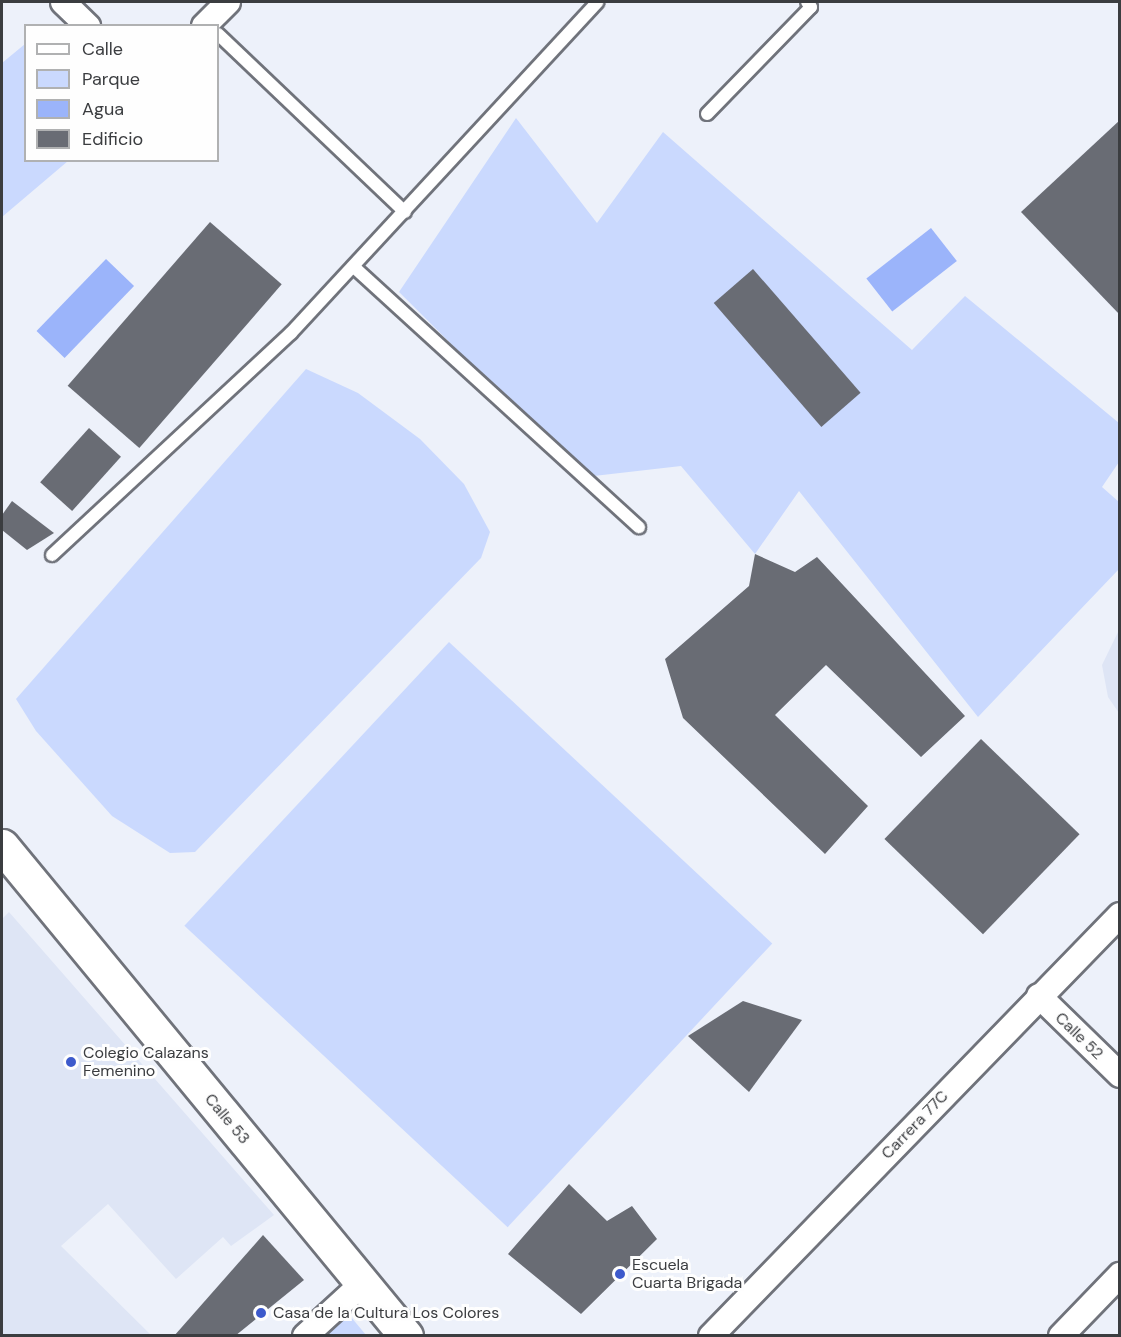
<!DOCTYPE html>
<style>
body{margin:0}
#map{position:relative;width:1121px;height:1337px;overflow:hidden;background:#edf1fa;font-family:"DM Sans",sans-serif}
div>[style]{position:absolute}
.built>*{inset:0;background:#dee5f5}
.green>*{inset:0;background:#cad9fe;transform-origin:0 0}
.water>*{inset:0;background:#9bb4fa;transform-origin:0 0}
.building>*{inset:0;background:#696c74;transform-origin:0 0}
.roads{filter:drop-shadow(2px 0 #70737b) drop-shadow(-2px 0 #70737b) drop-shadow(0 2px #70737b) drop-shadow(0 -2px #70737b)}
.lane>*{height:12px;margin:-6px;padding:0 6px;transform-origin:6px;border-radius:6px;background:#fff}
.street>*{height:24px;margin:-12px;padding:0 12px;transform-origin:12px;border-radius:12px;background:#fff}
.secondary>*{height:33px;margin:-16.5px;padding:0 16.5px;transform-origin:16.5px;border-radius:16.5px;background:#fff}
.dots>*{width:16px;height:16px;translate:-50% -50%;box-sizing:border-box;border:3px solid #fefefe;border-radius:50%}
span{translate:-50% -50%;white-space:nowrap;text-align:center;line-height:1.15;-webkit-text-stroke:6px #fefefe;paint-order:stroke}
.street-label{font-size:16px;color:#3b3d40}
.poi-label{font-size:16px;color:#3b3d40}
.left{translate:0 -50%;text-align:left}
.frame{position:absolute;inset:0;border:3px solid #3b3d40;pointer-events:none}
.legend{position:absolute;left:24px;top:24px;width:195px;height:138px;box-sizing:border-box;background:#fefefe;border:2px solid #b0b1b2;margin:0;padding:8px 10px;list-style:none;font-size:18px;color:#3b3d40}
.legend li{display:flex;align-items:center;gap:12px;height:30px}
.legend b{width:30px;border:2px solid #b0b1b2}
</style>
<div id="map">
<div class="built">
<i style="clip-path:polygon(1119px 630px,1119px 713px,1108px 697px,1102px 665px)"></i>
<i style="clip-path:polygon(9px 912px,274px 1215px,231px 1246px,223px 1237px,176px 1279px,108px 1204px,61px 1246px,151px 1335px,2px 1335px,2px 919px)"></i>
</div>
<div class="green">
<i style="clip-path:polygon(25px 44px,26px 160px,68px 161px,2px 217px,2px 63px)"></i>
<i style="clip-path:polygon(516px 118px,597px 223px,663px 132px,912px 350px,965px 296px,1119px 423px,1119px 462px,1102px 487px,1119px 502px,1119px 569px,978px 717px,799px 491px,755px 554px,681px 466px,585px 477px,399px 292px)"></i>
<i style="clip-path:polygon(306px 369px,358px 393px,420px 439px,464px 484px,490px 532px,481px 558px,195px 852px,170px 853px,112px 816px,36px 731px,16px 699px)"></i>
<i style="left:449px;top:642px;width:442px;height:388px;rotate:43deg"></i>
<i style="clip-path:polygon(346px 1311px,366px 1335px,320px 1336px)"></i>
</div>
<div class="water">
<i style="left:931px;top:228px;width:42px;height:82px;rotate:52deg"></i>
<i style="left:106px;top:259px;width:39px;height:100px;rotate:44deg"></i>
</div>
<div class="building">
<i style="clip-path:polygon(1120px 120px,1120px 315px,1021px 212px)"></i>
<i style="left:210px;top:222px;width:95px;height:217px;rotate:41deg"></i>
<i style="left:753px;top:269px;width:164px;height:52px;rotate:49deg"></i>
<i style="left:89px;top:428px;width:43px;height:73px;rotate:42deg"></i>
<i style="clip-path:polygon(12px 501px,54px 533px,27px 550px,2px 530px,2px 515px)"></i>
<i style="clip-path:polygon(755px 554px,795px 572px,817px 557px,965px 716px,921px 757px,826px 665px,775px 715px,868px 806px,825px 854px,683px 718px,665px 659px,749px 586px)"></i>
<i style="left:981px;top:739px;width:137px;height:139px;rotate:44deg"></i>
<i style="clip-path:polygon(743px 1001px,802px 1020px,749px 1092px,688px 1036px)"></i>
<i style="clip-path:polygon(569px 1184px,607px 1221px,632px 1206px,657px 1239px,581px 1314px,508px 1254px)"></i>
<i style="clip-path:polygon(263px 1235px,304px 1280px,235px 1336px,174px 1336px)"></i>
</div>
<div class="roads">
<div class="lane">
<i style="left:218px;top:34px;width:258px;rotate:43.6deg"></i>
<i style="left:707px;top:114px;width:149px;rotate:-45.8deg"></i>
<i style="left:811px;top:7px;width:6px;rotate:-129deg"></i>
<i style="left:354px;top:267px;width:386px;rotate:42.4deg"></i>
<i style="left:52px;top:555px;width:326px;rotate:-42.9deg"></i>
<i style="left:291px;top:333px;width:451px;rotate:-47.2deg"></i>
</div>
<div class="street">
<i style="left:63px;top:2px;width:35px;rotate:44deg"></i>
<i style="left:204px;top:26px;width:34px;rotate:-45deg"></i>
<i style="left:1039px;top:996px;width:113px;rotate:44.3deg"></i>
<i style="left:305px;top:1336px;width:79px;rotate:-42.4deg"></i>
<i style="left:711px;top:1336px;width:587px;rotate:-45.83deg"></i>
<i style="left:1061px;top:1336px;width:85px;rotate:-46deg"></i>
</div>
<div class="secondary">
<i style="left:2px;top:846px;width:635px;rotate:50.49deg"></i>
</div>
</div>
<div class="dots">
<i style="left:71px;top:1062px;background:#3d5acc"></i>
<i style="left:620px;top:1274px;background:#3d5acc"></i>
<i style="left:261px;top:1313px;background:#3d5acc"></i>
</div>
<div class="street-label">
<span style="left:1079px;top:1036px;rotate:44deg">Calle 52</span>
<span style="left:227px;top:1119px;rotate:50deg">Calle 53</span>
<span style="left:915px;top:1125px;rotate:-46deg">Carrera 77C</span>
</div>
<div class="poi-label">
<span class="left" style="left:83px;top:1062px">Colegio Calazans<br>Femenino</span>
<span class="left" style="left:632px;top:1274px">Escuela<br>Cuarta Brigada</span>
<span class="left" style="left:273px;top:1313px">Casa de la Cultura Los Colores</span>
</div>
<div class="frame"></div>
<ul class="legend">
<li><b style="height:8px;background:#fff"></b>Calle</li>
<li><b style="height:16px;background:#cad9fe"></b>Parque</li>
<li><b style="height:16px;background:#9bb4fa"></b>Agua</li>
<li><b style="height:16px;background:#696c74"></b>Edificio</li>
</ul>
</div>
